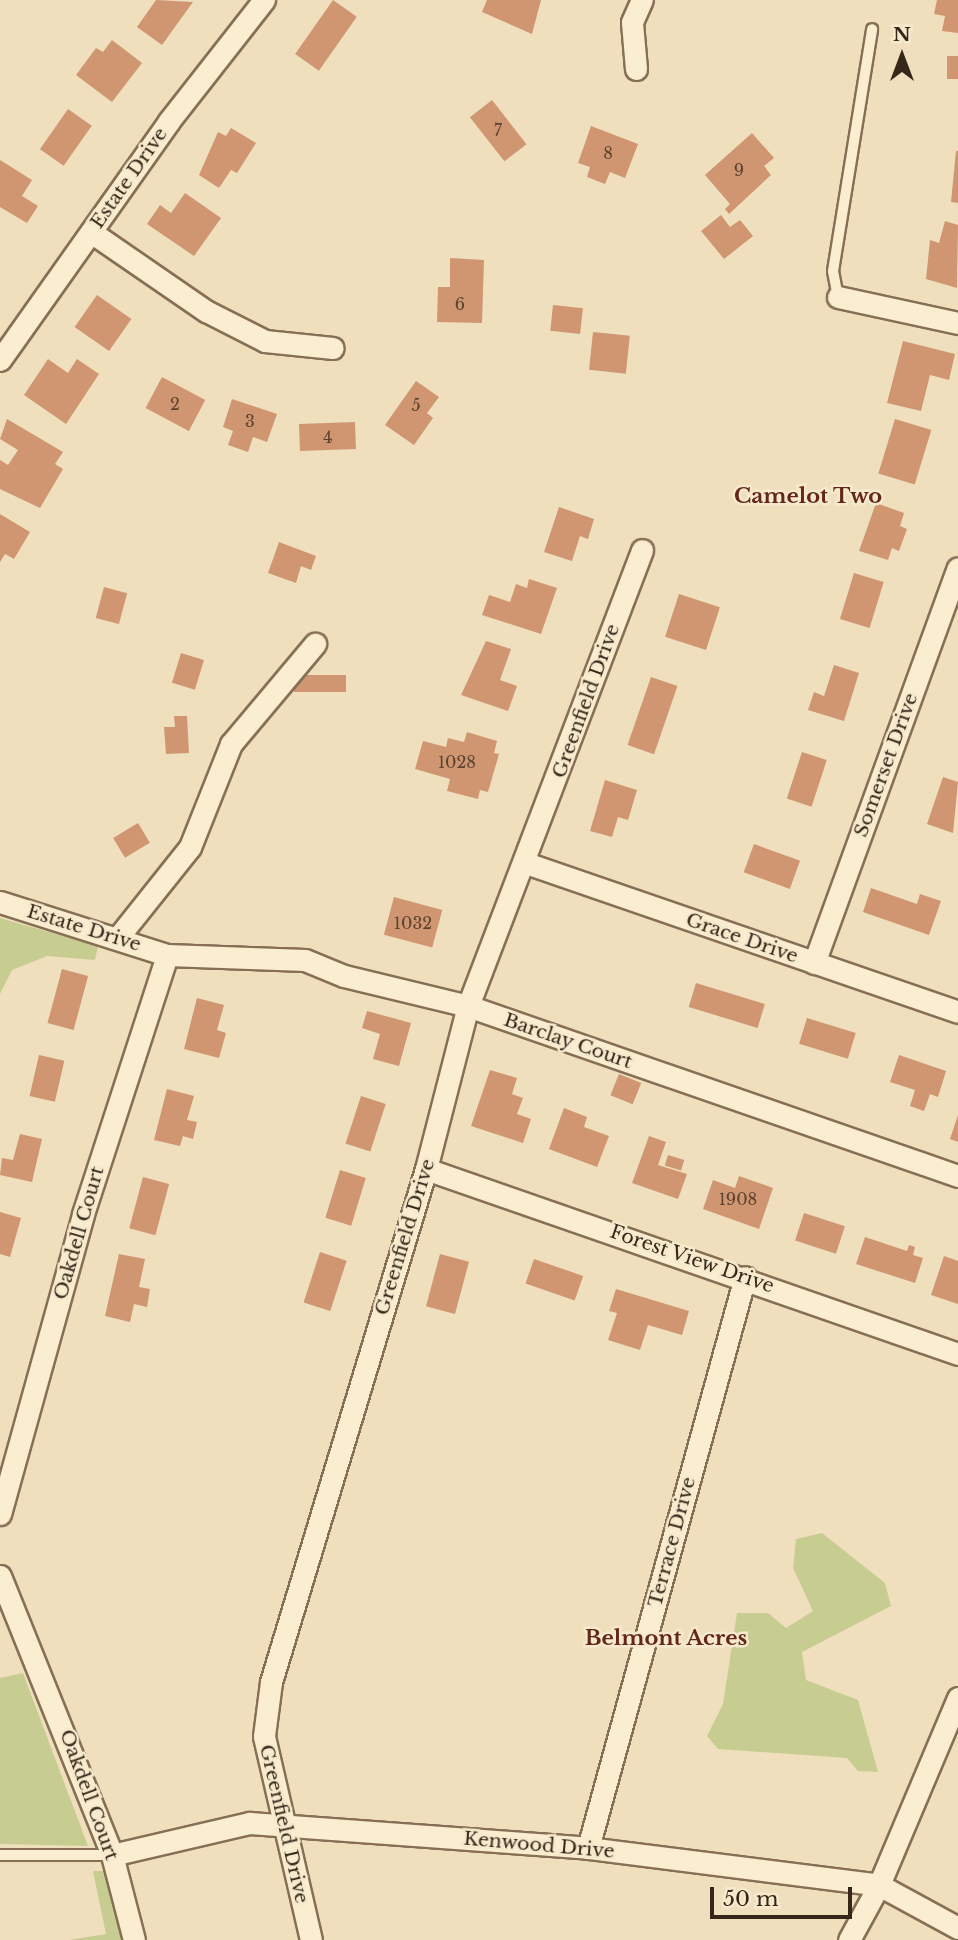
<!DOCTYPE html>
<style>
body{margin:0}
#map{position:relative;width:958px;height:1940px;overflow:hidden;background:#efdfbd;font-family:"Libre Baskerville",serif}
div>[style]{position:absolute}
.green>*{inset:0;background:#c7cd91}
.building>*{inset:0;background:#cf9671;transform-origin:0 0}
.roads{filter:drop-shadow(2px 0 #876f55) drop-shadow(-2px 0 #876f55) drop-shadow(0 2px #876f55) drop-shadow(0 -2px #876f55)}
.service>*{height:10px;margin:-5px;padding:0 5px;transform-origin:5px;border-radius:5px;background:#faedd0}
.minor>*{height:21px;margin:-10.5px;padding:0 10.5px;transform-origin:10.5px;border-radius:10.5px;background:#faedd0}
span{translate:-50% -50%;white-space:nowrap;text-align:center;line-height:1.15;-webkit-text-stroke:5px #f6e9cc;paint-order:stroke}
.number-label{font-size:16px;color:#5c4330}
.number-label span{-webkit-text-stroke-width:0}
.street-label{font-size:19px;color:#36271b}
.neighbourhood-label{font-size:21px;color:#642719;font-weight:700}
.north{position:absolute;left:867px;top:21px;width:70px;height:70px;-webkit-text-stroke:5px #f6e9cc;paint-order:stroke;rotate:0deg;font-size:19px;font-weight:700;line-height:28px;text-align:center;color:#36271b}
.north::after{content:'';display:block;margin:auto;width:24px;height:32px;background:#36271b;clip-path:polygon(50% 0,100% 100%,50% 72%,0 100%)}
.scale{position:absolute;left:710px;top:1887px;width:142px;height:32px;box-sizing:border-box;border:4px solid #36271b;border-top:0;padding-left:9px;font-size:21px;line-height:24px;white-space:nowrap;color:#36271b;-webkit-text-stroke:5px #f6e9cc;paint-order:stroke}
</style>
<div id="map">
<div class="green">
<i style="clip-path:polygon(0 918px,98px 946px,95px 960px,47px 956px,12px 970px,0 994px)"></i>
<i style="clip-path:polygon(822px 1533px,885px 1583px,891px 1606px,802px 1652px,806px 1680px,858px 1700px,878px 1772px,858px 1771px,847px 1758px,718px 1749px,707px 1736px,723px 1704px,737px 1613px,768px 1613px,786px 1628px,813px 1611px,793px 1568px,796px 1539px)"></i>
<i style="clip-path:polygon(23px 1673px,88px 1846px,0 1844px,0 1678px)"></i>
<i style="clip-path:polygon(93px 1871px,108px 1871px,124px 1940px,69px 1940px,106px 1934px)"></i>
</div>
<div class="building">
<i style="clip-path:polygon(156px 0,193px 2px,162px 45px,137px 27px)"></i>
<i style="left:333px;top:0;width:29px;height:66px;rotate:35deg"></i>
<i style="clip-path:polygon(487px 0,541px 0,532px 34px,482px 12px)"></i>
<i style="clip-path:polygon(937px 0,958px 0,958px 33px,942px 31px,945px 16px,934px 14px)"></i>
<i style="clip-path:polygon(112px 40px,142px 63px,112px 102px,76px 75px,96px 48px,103px 52px)"></i>
<i style="left:958px;top:56px;width:23px;height:11px;rotate:90deg"></i>
<i style="left:492px;top:100px;width:56px;height:28px;rotate:52deg"></i>
<i style="left:68px;top:109px;width:29px;height:49px;rotate:35deg"></i>
<i style="clip-path:polygon(591px 126px,638px 144px,625px 178px,610px 172px,605px 184px,587px 177px,590px 167px,578px 163px)"></i>
<i style="clip-path:polygon(231px 128px,256px 143px,237px 173px,231px 170px,219px 188px,199px 175px,218px 132px,226px 136px)"></i>
<i style="clip-path:polygon(752px 133px,774px 158px,764px 166px,771px 175px,729px 214px,725px 209px,730px 204px,705px 175px)"></i>
<i style="clip-path:polygon(956px 151px,958px 151px,958px 203px,951px 202px)"></i>
<i style="clip-path:polygon(0 160px,32px 180px,22px 196px,38px 206px,27px 223px,0 207px)"></i>
<i style="clip-path:polygon(185px 193px,221px 218px,194px 256px,147px 224px,160px 205px,171px 213px)"></i>
<i style="clip-path:polygon(721px 215px,730px 227px,740px 220px,753px 236px,724px 259px,701px 231px)"></i>
<i style="clip-path:polygon(945px 221px,958px 225px,957px 288px,926px 279px,930px 240px,939px 243px)"></i>
<i style="clip-path:polygon(450px 258px,484px 260px,482px 323px,437px 322px,438px 287px,450px 287px)"></i>
<i style="left:97px;top:295px;width:42px;height:39px;rotate:35deg"></i>
<i style="left:553px;top:305px;width:30px;height:26px;rotate:6deg"></i>
<i style="left:593px;top:332px;width:37px;height:38px;rotate:6deg"></i>
<i style="clip-path:polygon(903px 341px,955px 354px,949px 380px,930px 375px,921px 411px,887px 403px)"></i>
<i style="clip-path:polygon(48px 359px,68px 373px,77px 359px,99px 374px,66px 424px,24px 395px)"></i>
<i style="left:162px;top:377px;width:49px;height:35px;rotate:28deg"></i>
<i style="clip-path:polygon(416px 381px,439px 397px,427px 413px,433px 418px,414px 445px,385px 425px)"></i>
<i style="clip-path:polygon(232px 399px,277px 414px,267px 442px,253px 437px,248px 452px,228px 445px,233px 431px,223px 427px)"></i>
<i style="clip-path:polygon(7px 419px,63px 452px,55px 464px,63px 469px,40px 508px,0 489px,0 460px,8px 465px,18px 450px,0 439px)"></i>
<i style="left:895px;top:419px;width:38px;height:57px;rotate:17deg"></i>
<i style="left:355px;top:422px;width:27px;height:56px;rotate:88deg"></i>
<i style="clip-path:polygon(876px 503px,904px 513px,900px 526px,907px 529px,899px 551px,892px 548px,888px 560px,859px 551px)"></i>
<i style="clip-path:polygon(559px 507px,594px 519px,588px 539px,580px 536px,572px 561px,544px 552px)"></i>
<i style="clip-path:polygon(0 514px,30px 532px,14px 559px,5px 554px,0 562px)"></i>
<i style="clip-path:polygon(279px 542px,316px 556px,311px 570px,301px 566px,296px 583px,268px 573px)"></i>
<i style="left:854px;top:573px;width:31px;height:48px;rotate:17deg"></i>
<i style="clip-path:polygon(529px 579px,557px 588px,541px 634px,482px 615px,489px 595px,510px 602px,516px 584px,527px 588px)"></i>
<i style="left:104px;top:587px;width:24px;height:32px;rotate:15deg"></i>
<i style="left:679px;top:594px;width:43px;height:45px;rotate:18deg"></i>
<i style="clip-path:polygon(486px 641px,511px 649px,500px 680px,517px 686px,508px 711px,461px 695px)"></i>
<i style="left:181px;top:653px;width:24px;height:31px;rotate:17deg"></i>
<i style="clip-path:polygon(834px 665px,859px 673px,844px 721px,808px 710px,814px 692px,824px 696px)"></i>
<i style="left:294px;top:675px;width:52px;height:17px"></i>
<i style="left:651px;top:677px;width:28px;height:72px;rotate:19deg"></i>
<i style="clip-path:polygon(174px 716px,187px 716px,189px 753px,166px 754px,164px 727px,175px 727px)"></i>
<i style="clip-path:polygon(467px 732px,497px 741px,494px 753px,499px 754px,488px 792px,480px 790px,478px 799px,447px 791px,450px 779px,415px 769px,423px 741px,446px 747px,448px 738px,464px 742px)"></i>
<i style="left:802px;top:752px;width:26px;height:49px;rotate:18deg"></i>
<i style="clip-path:polygon(943px 777px,958px 782px,953px 833px,927px 824px)"></i>
<i style="clip-path:polygon(605px 780px,637px 790px,628px 820px,618px 817px,612px 837px,590px 831px)"></i>
<i style="left:138px;top:823px;width:23px;height:29px;rotate:59deg"></i>
<i style="left:754px;top:844px;width:49px;height:30px;rotate:20deg"></i>
<i style="clip-path:polygon(871px 888px,917px 904px,920px 894px,941px 901px,929px 935px,863px 912px)"></i>
<i style="left:394px;top:897px;width:50px;height:39px;rotate:15deg"></i>
<i style="left:62px;top:969px;width:27px;height:56px;rotate:15deg"></i>
<i style="left:696px;top:983px;width:72px;height:25px;rotate:17deg"></i>
<i style="clip-path:polygon(197px 998px,224px 1005px,217px 1030px,226px 1033px,219px 1058px,184px 1049px)"></i>
<i style="clip-path:polygon(367px 1011px,411px 1023px,399px 1066px,373px 1059px,380px 1034px,362px 1028px)"></i>
<i style="left:807px;top:1018px;width:51px;height:27px;rotate:17deg"></i>
<i style="left:39px;top:1055px;width:26px;height:42px;rotate:13deg"></i>
<i style="clip-path:polygon(899px 1055px,946px 1071px,938px 1097px,930px 1094px,924px 1111px,910px 1106px,915px 1090px,890px 1082px)"></i>
<i style="clip-path:polygon(490px 1070px,517px 1078px,512px 1094px,523px 1098px,517px 1114px,531px 1119px,523px 1143px,471px 1126px)"></i>
<i style="left:619px;top:1074px;width:24px;height:23px;rotate:22deg"></i>
<i style="clip-path:polygon(167px 1089px,194px 1096px,187px 1120px,197px 1122px,193px 1139px,183px 1136px,180px 1146px,154px 1140px)"></i>
<i style="left:361px;top:1096px;width:26px;height:50px;rotate:18deg"></i>
<i style="clip-path:polygon(564px 1108px,587px 1117px,584px 1127px,609px 1136px,597px 1167px,549px 1149px)"></i>
<i style="clip-path:polygon(958px 1115px,958px 1142px,950px 1139px)"></i>
<i style="clip-path:polygon(20px 1134px,42px 1139px,32px 1182px,0 1175px,2px 1158px,13px 1160px)"></i>
<i style="clip-path:polygon(649px 1136px,666px 1142px,658px 1165px,687px 1174px,678px 1199px,632px 1183px)"></i>
<i style="left:668px;top:1155px;width:17px;height:11px;rotate:17deg"></i>
<i style="left:340px;top:1170px;width:27px;height:50px;rotate:17deg"></i>
<i style="clip-path:polygon(739px 1176px,773px 1188px,759px 1229px,703px 1209px,713px 1180px,735px 1188px)"></i>
<i style="left:143px;top:1177px;width:27px;height:53px;rotate:15deg"></i>
<i style="clip-path:polygon(0 1212px,21px 1218px,10px 1257px,0 1254px)"></i>
<i style="left:804px;top:1213px;width:43px;height:29px;rotate:18deg"></i>
<i style="clip-path:polygon(865px 1237px,907px 1251px,909px 1245px,915px 1247px,913px 1255px,923px 1258px,915px 1283px,856px 1264px)"></i>
<i style="left:320px;top:1252px;width:28px;height:53px;rotate:18deg"></i>
<i style="clip-path:polygon(119px 1254px,145px 1259px,139px 1287px,150px 1289px,147px 1307px,134px 1304px,130px 1322px,105px 1316px)"></i>
<i style="left:440px;top:1254px;width:30px;height:54px;rotate:15deg"></i>
<i style="clip-path:polygon(944px 1256px,958px 1261px,958px 1304px,931px 1295px)"></i>
<i style="left:534px;top:1259px;width:52px;height:26px;rotate:19deg"></i>
<i style="clip-path:polygon(616px 1289px,689px 1311px,682px 1335px,648px 1325px,640px 1350px,608px 1340px,617px 1313px,609px 1311px)"></i>
</div>
<div class="roads">
<div class="service">
<i style="left:838px;top:297px;width:26px;rotate:-101deg"></i>
<i style="left:833px;top:271px;width:245px;rotate:-80.8deg"></i>
<i style="left:0;top:1855px;width:112px"></i>
</div>
<div class="minor">
<i style="left:636px;top:69px;width:47px;rotate:-94.9deg"></i>
<i style="left:632px;top:22px;width:24px;rotate:-66deg"></i>
<i style="left:91px;top:232px;width:140px;rotate:34.5deg"></i>
<i style="left:206px;top:311px;width:66px;rotate:27deg"></i>
<i style="left:265px;top:341px;width:68px;rotate:5.9deg"></i>
<i style="left:838px;top:297px;width:123px;rotate:12.2deg"></i>
<i style="left:0;top:360px;width:293px;rotate:-54.7deg"></i>
<i style="left:169px;top:121px;width:154px;rotate:-51.9deg"></i>
<i style="left:526px;top:863px;width:457px;rotate:19deg"></i>
<i style="left:0;top:902px;width:175px;rotate:17.6deg"></i>
<i style="left:167px;top:955px;width:138px;rotate:2.1deg"></i>
<i style="left:305px;top:960px;width:42px;rotate:22.3deg"></i>
<i style="left:344px;top:976px;width:128px;rotate:13.6deg"></i>
<i style="left:468px;top:1006px;width:519px;rotate:19.13deg"></i>
<i style="left:119px;top:936px;width:114px;rotate:-51.4deg"></i>
<i style="left:190px;top:847px;width:111px;rotate:-68.3deg"></i>
<i style="left:231px;top:744px;width:131px;rotate:-50deg"></i>
<i style="left:814px;top:963px;width:420px;rotate:-70deg"></i>
<i style="left:426px;top:1169px;width:563px;rotate:19.17deg"></i>
<i style="left:0;top:1514px;width:311px;rotate:-74.5deg"></i>
<i style="left:83px;top:1214px;width:272px;rotate:-72deg"></i>
<i style="left:0;top:1576px;width:301px;rotate:68.1deg"></i>
<i style="left:112px;top:1855px;width:88px;rotate:75.5deg"></i>
<i style="left:588px;top:1848px;width:592px;rotate:-74.63deg"></i>
<i style="left:112px;top:1855px;width:142px;rotate:-13.1deg"></i>
<i style="left:250px;top:1823px;width:339px;rotate:4.2deg"></i>
<i style="left:588px;top:1848px;width:293px;rotate:7.2deg"></i>
<i style="left:879px;top:1885px;width:90px;rotate:28.6deg"></i>
<i style="left:311px;top:1940px;width:209px;rotate:-103deg"></i>
<i style="left:264px;top:1736px;width:54px;rotate:-82.6deg"></i>
<i style="left:271px;top:1682px;width:536px;rotate:-73.19deg"></i>
<i style="left:426px;top:1169px;width:168px;rotate:-75.6deg"></i>
<i style="left:468px;top:1006px;width:488px;rotate:-69.1deg"></i>
<i style="left:849px;top:1940px;width:63px;rotate:-61.4deg"></i>
<i style="left:879px;top:1885px;width:203px;rotate:-67.1deg"></i>
</div>
</div>
<div class="number-label">
<span style="left:498px;top:130px">7</span>
<span style="left:608px;top:153px">8</span>
<span style="left:739px;top:170px">9</span>
<span style="left:460px;top:304px">6</span>
<span style="left:175px;top:404px">2</span>
<span style="left:416px;top:405px">5</span>
<span style="left:250px;top:421px">3</span>
<span style="left:328px;top:437px">4</span>
<span style="left:457px;top:762px">1028</span>
<span style="left:413px;top:923px">1032</span>
<span style="left:738px;top:1199px">1908</span>
</div>
<div class="street-label">
<span style="left:129px;top:178px;rotate:-55deg">Estate Drive</span>
<span style="left:586px;top:701px;rotate:-70deg">Greenfield Drive</span>
<span style="left:886px;top:765px;rotate:-70deg">Somerset Drive</span>
<span style="left:84px;top:928px;rotate:17deg">Estate Drive</span>
<span style="left:742px;top:938px;rotate:19deg">Grace Drive</span>
<span style="left:568px;top:1041px;rotate:19deg">Barclay Court</span>
<span style="left:79px;top:1233px;rotate:-74deg">Oakdell Court</span>
<span style="left:405px;top:1237px;rotate:-73deg">Greenfield Drive</span>
<span style="left:692px;top:1259px;rotate:19deg">Forest View Drive</span>
<span style="left:672px;top:1542px;rotate:-75deg">Terrace Drive</span>
<span style="left:89px;top:1795px;rotate:70deg">Oakdell Court</span>
<span style="left:284px;top:1824px;rotate:77deg">Greenfield Drive</span>
<span style="left:539px;top:1845px;rotate:5deg">Kenwood Drive</span>
</div>
<div class="neighbourhood-label">
<span style="left:808px;top:496px">Camelot Two</span>
<span style="left:666px;top:1638px">Belmont Acres</span>
</div>
<div class="north">N</div>
<div class="scale">50 m</div>
</div>
